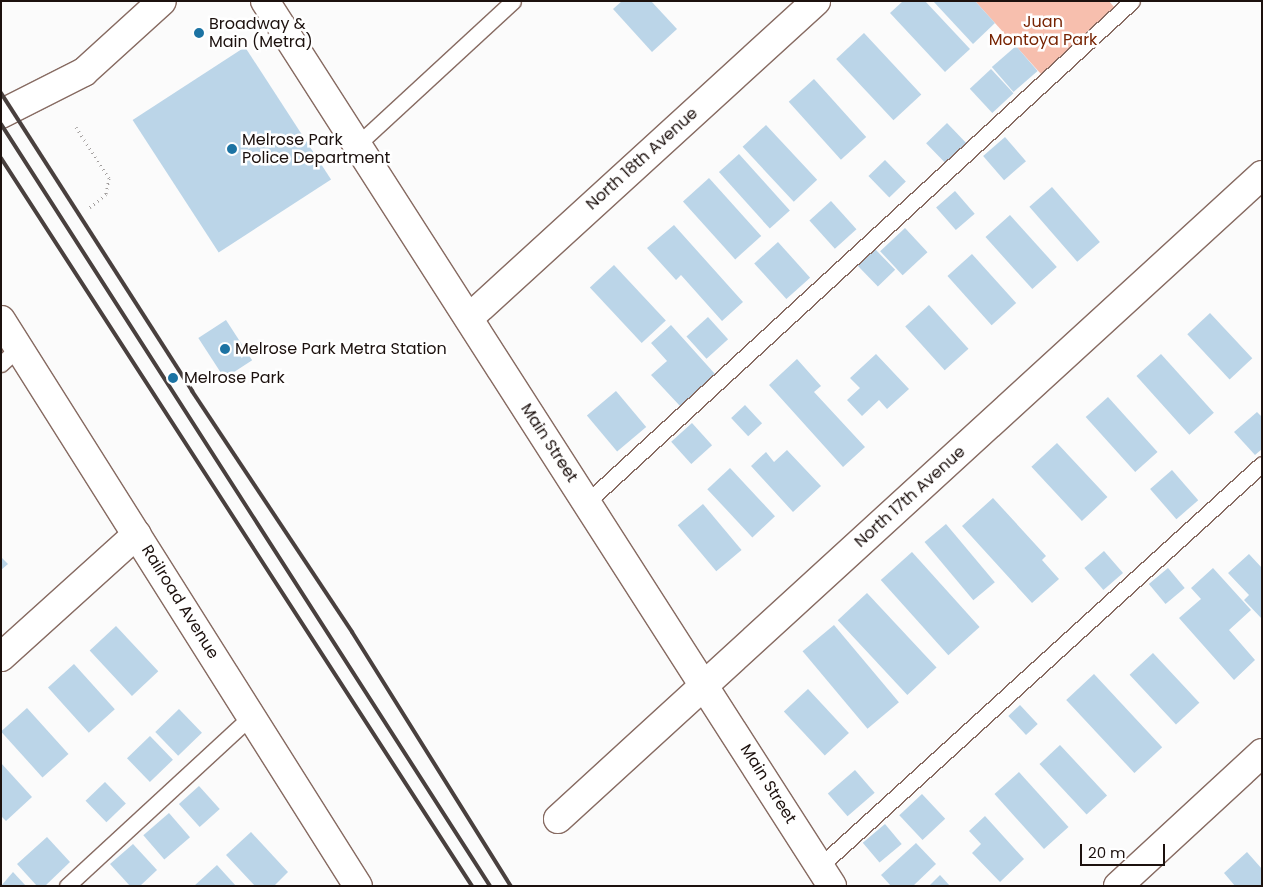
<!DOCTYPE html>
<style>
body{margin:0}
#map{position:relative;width:1263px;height:887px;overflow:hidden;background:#fbfbfb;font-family:Poppins,sans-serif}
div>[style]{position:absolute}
.green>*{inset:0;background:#f7bfae}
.building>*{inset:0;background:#bbd5e8;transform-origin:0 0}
.path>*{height:3px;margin-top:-1.5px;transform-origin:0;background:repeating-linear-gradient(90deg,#a39f9e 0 1px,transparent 0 5px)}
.roads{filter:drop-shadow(1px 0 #876b62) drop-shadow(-1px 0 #876b62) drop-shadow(0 1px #876b62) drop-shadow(0 -1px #876b62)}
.service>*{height:15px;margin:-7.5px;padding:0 7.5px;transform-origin:7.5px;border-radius:7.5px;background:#fff}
.minor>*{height:28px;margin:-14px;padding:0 14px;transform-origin:14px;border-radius:14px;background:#fff}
.rail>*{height:4px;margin:-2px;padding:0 2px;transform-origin:2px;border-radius:2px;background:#49403e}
.dots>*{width:14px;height:14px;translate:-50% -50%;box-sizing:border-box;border:2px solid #fff;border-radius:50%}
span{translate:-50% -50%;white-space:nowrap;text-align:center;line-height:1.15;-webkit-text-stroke:5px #fff;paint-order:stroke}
.park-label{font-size:16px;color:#772302}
.poi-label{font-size:16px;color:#1c110e}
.left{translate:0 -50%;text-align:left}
.street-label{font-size:16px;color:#1c110e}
.frame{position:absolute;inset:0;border:2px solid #1c110e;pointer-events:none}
.scale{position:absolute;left:1080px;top:844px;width:85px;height:22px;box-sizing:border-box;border:2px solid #1c110e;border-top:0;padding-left:6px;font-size:15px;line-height:18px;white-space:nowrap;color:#1c110e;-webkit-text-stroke:4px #fff;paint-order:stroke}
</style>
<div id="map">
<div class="green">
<i style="clip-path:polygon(975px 1px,1109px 1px,1114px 7px,1041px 74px)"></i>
</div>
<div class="building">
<i style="clip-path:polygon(622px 1px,651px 1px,677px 29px,652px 52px,613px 9px)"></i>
<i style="clip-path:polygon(903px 1px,925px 1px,970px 49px,945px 72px,890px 13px)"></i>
<i style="clip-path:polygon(933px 1px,975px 1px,995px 23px,973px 44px)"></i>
<i style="left:864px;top:33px;width:84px;height:38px;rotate:47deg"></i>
<i style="left:1016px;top:46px;width:33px;height:32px;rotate:49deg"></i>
<i style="left:245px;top:47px;width:158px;height:134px;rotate:57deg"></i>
<i style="left:991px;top:69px;width:33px;height:29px;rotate:47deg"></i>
<i style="left:814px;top:79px;width:78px;height:34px;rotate:48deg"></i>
<i style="left:947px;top:123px;width:28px;height:29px;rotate:46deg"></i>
<i style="left:766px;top:125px;width:75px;height:32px;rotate:47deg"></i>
<i style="left:1005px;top:137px;width:32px;height:29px;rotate:49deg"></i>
<i style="left:739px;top:154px;width:76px;height:27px;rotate:48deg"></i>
<i style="left:885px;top:160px;width:30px;height:23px;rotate:46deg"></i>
<i style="left:709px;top:178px;width:78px;height:35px;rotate:48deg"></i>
<i style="left:1052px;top:187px;width:73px;height:30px;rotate:49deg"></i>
<i style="left:955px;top:191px;width:30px;height:25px;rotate:49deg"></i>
<i style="left:831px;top:201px;width:38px;height:29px;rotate:48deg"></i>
<i style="left:1010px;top:215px;width:70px;height:33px;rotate:48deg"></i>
<i style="clip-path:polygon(674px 225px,743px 302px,722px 321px,681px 275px,676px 280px,647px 248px)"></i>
<i style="left:905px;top:228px;width:33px;height:34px;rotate:47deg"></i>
<i style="left:778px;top:242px;width:48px;height:32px;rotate:48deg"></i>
<i style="left:875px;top:249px;width:29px;height:24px;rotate:46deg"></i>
<i style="left:972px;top:254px;width:66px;height:33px;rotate:48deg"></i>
<i style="left:614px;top:265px;width:76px;height:33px;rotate:47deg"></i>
<i style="left:929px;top:305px;width:59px;height:32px;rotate:48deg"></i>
<i style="left:1210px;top:313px;width:62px;height:31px;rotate:47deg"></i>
<i style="left:708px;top:317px;width:30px;height:29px;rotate:48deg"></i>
<i style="left:226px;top:320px;width:48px;height:33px;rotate:57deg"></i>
<i style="clip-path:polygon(671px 325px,715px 374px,680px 406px,651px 375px,667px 361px,651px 343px)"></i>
<i style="clip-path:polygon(876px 354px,909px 389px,887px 409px,879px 400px,862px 416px,847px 400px,860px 388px,850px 378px)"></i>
<i style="left:1161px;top:354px;width:79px;height:33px;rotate:48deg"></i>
<i style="clip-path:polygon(797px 359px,821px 386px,814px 392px,865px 447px,843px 467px,769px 385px)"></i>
<i style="left:616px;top:391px;width:47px;height:38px;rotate:50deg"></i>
<i style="left:1108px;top:397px;width:74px;height:30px;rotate:48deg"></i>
<i style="left:745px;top:405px;width:25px;height:19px;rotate:47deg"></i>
<i style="clip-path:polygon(1257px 412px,1262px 417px,1262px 449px,1255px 455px,1234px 432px)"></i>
<i style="left:692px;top:423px;width:30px;height:28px;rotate:48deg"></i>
<i style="left:1057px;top:443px;width:74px;height:35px;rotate:47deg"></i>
<i style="clip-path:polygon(787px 450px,821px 486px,793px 512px,751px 466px,766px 452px,774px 462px)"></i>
<i style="left:730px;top:468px;width:66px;height:31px;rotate:47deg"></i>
<i style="left:1172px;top:470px;width:40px;height:29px;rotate:49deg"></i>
<i style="clip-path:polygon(993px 498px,1046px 556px,1042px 560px,1059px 579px,1032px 603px,962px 526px)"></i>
<i style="left:703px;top:504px;width:60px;height:33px;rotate:50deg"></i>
<i style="left:946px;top:524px;width:76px;height:28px;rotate:50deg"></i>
<i style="left:1104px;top:551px;width:29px;height:26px;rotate:49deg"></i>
<i style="left:912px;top:552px;width:101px;height:42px;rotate:48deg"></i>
<i style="clip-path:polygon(1249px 554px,1262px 568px,1262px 619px,1244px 600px,1249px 595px,1228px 573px)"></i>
<i style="clip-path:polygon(1px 557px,8px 564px,1px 570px)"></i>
<i style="left:1168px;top:568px;width:26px;height:25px;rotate:50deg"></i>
<i style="clip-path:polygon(1213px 568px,1251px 610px,1229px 630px,1255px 660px,1234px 680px,1179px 618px,1201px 599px,1191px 588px)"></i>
<i style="left:867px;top:593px;width:102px;height:40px;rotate:47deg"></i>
<i style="left:834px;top:625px;width:101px;height:41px;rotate:50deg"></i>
<i style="left:116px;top:626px;width:62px;height:36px;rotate:47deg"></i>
<i style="left:1153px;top:653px;width:68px;height:32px;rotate:47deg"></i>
<i style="left:74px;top:664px;width:61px;height:35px;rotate:48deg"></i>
<i style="left:1094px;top:674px;width:100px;height:38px;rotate:47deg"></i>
<i style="left:808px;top:689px;width:60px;height:33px;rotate:47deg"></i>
<i style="left:1020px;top:705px;width:26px;height:16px;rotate:47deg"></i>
<i style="left:27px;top:708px;width:62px;height:35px;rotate:48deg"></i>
<i style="left:179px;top:709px;width:33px;height:33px;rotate:46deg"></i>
<i style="left:150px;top:736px;width:33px;height:32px;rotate:46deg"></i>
<i style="left:1060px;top:745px;width:69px;height:28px;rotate:47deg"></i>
<i style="clip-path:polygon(1px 763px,32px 797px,6px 821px,1px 816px)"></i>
<i style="left:855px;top:770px;width:30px;height:36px;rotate:49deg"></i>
<i style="left:1019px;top:772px;width:74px;height:33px;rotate:48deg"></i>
<i style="left:105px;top:782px;width:30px;height:27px;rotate:46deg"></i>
<i style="left:199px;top:786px;width:31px;height:27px;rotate:48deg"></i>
<i style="left:922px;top:794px;width:34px;height:31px;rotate:47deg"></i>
<i style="left:169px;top:813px;width:32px;height:34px;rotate:49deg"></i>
<i style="clip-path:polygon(985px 816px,1024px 859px,1000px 882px,972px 853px,981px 844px,969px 831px)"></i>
<i style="left:885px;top:824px;width:26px;height:29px;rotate:50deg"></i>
<i style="clip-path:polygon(251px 832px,288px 872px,274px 886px,255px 886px,226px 855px)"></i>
<i style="clip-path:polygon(47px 837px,70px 862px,45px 886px,37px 886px,17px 864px)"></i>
<i style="clip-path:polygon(916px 843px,936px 864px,913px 886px,891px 886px,881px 875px)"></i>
<i style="clip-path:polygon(133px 844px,157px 870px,140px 886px,130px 886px,110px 864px)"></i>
<i style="clip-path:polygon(1247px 852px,1262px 869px,1262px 886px,1235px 886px,1224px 873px)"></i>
<i style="clip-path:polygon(217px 865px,236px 886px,194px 886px)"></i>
<i style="clip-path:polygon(13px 872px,26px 886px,1px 886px)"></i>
<i style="clip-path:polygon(940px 875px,950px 886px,929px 886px)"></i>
</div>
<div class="path">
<i style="left:76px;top:127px;width:61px;rotate:57.1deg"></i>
<i style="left:109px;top:178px;width:16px;rotate:101deg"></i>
<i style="left:106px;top:194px;width:21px;rotate:141deg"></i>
</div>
<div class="roads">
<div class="service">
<i style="left:357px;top:145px;width:212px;rotate:-42.7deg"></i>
<i style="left:1px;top:364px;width:25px;rotate:-43deg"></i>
<i style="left:587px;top:502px;width:740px;rotate:-42.59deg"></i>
<i style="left:820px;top:866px;width:597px;rotate:-42.29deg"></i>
<i style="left:67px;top:886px;width:251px;rotate:-42.7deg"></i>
</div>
<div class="minor">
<i style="left:265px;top:1px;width:1051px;rotate:57.35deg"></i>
<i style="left:1px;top:114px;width:93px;rotate:-26.8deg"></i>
<i style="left:84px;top:72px;width:105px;rotate:-42.3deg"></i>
<i style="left:469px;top:318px;width:470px;rotate:-42.4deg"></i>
<i style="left:1px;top:320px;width:669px;rotate:57.76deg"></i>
<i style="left:1px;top:657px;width:183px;rotate:-42.1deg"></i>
<i style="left:558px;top:819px;width:954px;rotate:-42.45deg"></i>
<i style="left:1118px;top:886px;width:196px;rotate:-42.7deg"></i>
</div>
</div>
<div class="rail">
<i style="left:1px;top:93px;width:354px;rotate:57.3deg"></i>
<i style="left:192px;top:391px;width:289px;rotate:56.4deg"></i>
<i style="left:352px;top:632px;width:300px;rotate:58deg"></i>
<i style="left:1px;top:124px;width:905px;rotate:57.31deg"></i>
<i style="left:1px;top:158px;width:867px;rotate:57.1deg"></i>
</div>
<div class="dots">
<i style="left:199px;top:33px;background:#1c73a3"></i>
<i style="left:232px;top:149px;background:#1c73a3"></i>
<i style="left:225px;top:349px;background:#1c73a3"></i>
<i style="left:173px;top:378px;background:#1c73a3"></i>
</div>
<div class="park-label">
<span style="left:1043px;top:31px">Juan<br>Montoya Park</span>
</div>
<div class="poi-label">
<span class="left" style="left:209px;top:33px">Broadway &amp;<br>Main (Metra)</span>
<span class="left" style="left:242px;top:149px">Melrose Park<br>Police Department</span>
<span class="left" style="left:235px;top:349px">Melrose Park Metra Station</span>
<span class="left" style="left:184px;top:378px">Melrose Park</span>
</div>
<div class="street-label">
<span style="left:642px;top:159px;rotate:-42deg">North 18th Avenue</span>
<span style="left:549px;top:443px;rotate:57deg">Main Street</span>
<span style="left:910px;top:497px;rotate:-42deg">North 17th Avenue</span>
<span style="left:180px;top:602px;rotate:58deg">Railroad Avenue</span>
<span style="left:768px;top:784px;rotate:58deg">Main Street</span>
</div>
<div class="frame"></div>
<div class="scale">20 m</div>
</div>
